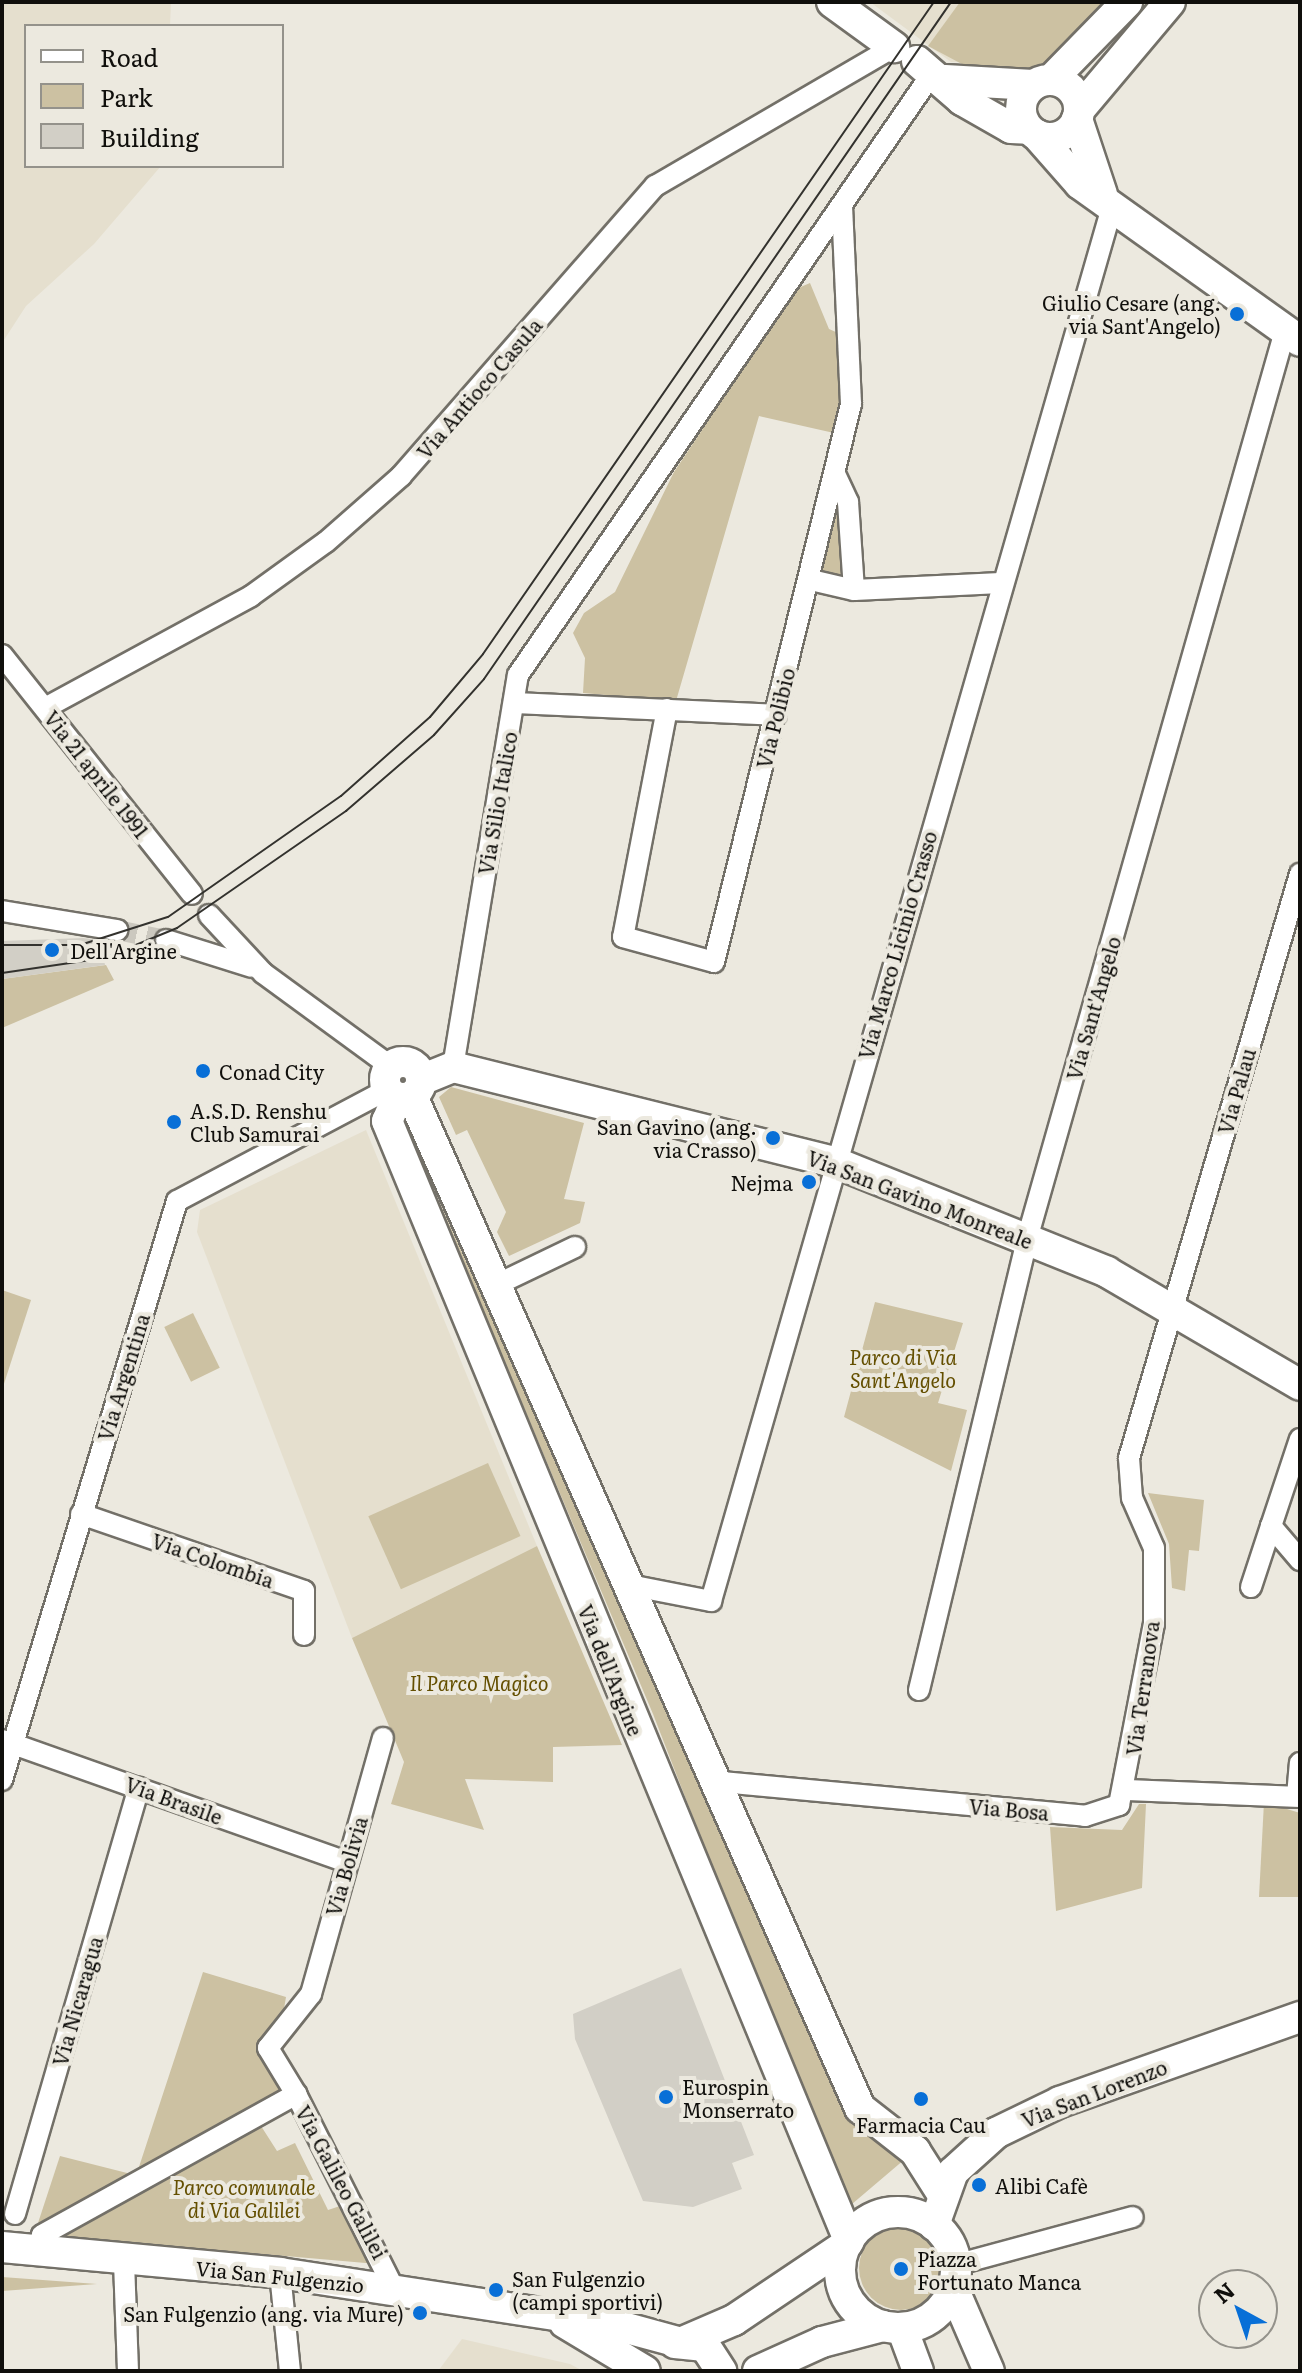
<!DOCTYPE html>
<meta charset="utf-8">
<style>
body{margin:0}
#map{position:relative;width:1302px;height:2373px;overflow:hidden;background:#ece9df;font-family:Literata,serif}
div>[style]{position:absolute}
.built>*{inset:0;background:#e5dfce}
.green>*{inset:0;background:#ccc1a2;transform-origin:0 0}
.round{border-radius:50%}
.building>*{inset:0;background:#d2cfc6}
.street-tunnel>*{height:20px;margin-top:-10px;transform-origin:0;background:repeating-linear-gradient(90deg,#cbc8bf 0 20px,transparent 0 30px)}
.roads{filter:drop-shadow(2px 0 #737068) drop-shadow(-2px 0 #737068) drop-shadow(0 2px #737068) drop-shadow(0 -2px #737068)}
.street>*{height:20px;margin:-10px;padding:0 10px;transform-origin:10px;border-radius:10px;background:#fff}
.secondary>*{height:30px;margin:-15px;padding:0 15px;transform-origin:15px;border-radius:15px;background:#fff}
.secondary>.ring{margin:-15px;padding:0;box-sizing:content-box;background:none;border:30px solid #fff;border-radius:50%}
.tram>*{height:2px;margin:-1px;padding:0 1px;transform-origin:1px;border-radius:1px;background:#33322e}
.dots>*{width:22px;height:22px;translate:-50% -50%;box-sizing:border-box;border:4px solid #ece9df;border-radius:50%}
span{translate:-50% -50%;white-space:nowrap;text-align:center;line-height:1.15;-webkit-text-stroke:8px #ece9df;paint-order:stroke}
.poi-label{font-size:20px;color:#100f0c}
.right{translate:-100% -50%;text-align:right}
.left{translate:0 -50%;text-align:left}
.street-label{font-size:20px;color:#100f0c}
.park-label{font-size:20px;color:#644f00;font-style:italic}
.frame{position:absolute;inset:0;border:4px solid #100f0c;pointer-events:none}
.legend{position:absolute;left:24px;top:24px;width:260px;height:144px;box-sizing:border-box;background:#ece9df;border:2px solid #94928b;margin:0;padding:10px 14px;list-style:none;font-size:24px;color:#100f0c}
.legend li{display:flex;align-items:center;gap:16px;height:40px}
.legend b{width:40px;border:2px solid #94928b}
.north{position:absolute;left:1198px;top:2269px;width:80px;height:80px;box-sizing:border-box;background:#ece9df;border:2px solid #94928b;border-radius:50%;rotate:320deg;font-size:22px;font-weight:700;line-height:32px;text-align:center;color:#100f0c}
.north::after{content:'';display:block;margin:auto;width:28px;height:36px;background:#086fd7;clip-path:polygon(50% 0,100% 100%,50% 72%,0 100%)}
</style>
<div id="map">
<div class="built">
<i style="clip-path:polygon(2px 2px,171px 2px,170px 26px,26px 26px,26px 166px,161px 166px,94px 244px,26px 306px,2px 343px)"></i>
<i style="clip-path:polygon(870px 2px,1107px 2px,1044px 63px,951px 62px)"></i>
<i style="clip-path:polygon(366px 1130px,537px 1546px,352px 1638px,197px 1232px,200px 1210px)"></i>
<i style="clip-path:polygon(462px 2339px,570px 2364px,583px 2371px,438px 2371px)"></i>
</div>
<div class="green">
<i style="clip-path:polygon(960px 2px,1107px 2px,1044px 63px,1021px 74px,975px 71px,928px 46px)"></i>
<i style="clip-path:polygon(810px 283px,829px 329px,838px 333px,841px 401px,834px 433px,759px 416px,676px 701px,583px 693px,585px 658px,573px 633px,584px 613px,615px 592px,674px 472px,796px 289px)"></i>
<i style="clip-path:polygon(835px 508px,836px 509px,845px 579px,819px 572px)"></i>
<i style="clip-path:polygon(106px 965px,114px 980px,2px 1028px,2px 979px)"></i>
<i style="clip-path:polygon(451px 1087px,584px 1123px,564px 1199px,585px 1202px,580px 1223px,509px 1256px,497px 1232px,506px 1212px,467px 1130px,456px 1135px,439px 1097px)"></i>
<i style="clip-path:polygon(401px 1116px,779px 1961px,905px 2159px,845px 2210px,653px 1714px)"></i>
<i style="clip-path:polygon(2px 1290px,31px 1300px,2px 1390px)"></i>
<i style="clip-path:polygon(875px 1302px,963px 1323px,938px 1403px,967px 1410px,951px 1471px,844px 1417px)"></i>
<i style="left:193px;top:1313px;width:61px;height:32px;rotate:64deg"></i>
<i style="left:488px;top:1463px;width:80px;height:131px;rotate:66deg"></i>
<i style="clip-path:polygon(1148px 1493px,1204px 1500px,1199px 1551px,1189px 1550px,1185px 1591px,1172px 1588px,1169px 1544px)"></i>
<i style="clip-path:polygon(537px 1546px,622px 1745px,553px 1747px,553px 1782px,465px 1779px,484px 1830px,391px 1804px,404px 1762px,352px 1638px)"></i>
<i style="clip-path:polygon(1264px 1802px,1300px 1813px,1300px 1897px,1259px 1897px)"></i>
<i style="clip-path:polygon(1139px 1804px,1146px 1804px,1142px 1888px,1056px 1911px,1050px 1827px,1122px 1830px)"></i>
<i style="clip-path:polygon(203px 1972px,286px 1997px,275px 2062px,290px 2087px,136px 2176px)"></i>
<i style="clip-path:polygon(261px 2126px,277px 2151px,295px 2143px,328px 2210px,349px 2203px,377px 2264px,56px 2236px)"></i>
<i style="clip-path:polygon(60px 2156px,131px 2174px,38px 2223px)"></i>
<i class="round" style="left:859px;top:2226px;width:84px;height:84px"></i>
<i style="clip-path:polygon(2px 2277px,97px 2284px,2px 2291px)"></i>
</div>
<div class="building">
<i style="clip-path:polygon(83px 938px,100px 940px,105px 965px,2px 979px,2px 941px)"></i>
<i style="clip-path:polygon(681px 1968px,754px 2155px,732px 2163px,742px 2189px,693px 2207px,643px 2201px,575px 2039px,573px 2014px)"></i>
</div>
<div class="street-tunnel">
<i style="left:117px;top:930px;width:50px;rotate:11.5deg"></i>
</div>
<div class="roads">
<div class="street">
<i style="left:835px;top:474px;width:31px;rotate:65deg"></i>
<i style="left:848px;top:502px;width:88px;rotate:86.1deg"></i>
<i style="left:811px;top:580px;width:44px;rotate:13.1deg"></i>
<i style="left:854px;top:590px;width:147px;rotate:-2.7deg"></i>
<i style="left:2px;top:655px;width:305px;rotate:51.5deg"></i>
<i style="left:514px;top:703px;width:262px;rotate:2.6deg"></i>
<i style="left:45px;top:708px;width:234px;rotate:-28.5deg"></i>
<i style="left:251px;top:596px;width:92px;rotate:-35.8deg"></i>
<i style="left:326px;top:542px;width:100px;rotate:-41.3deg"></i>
<i style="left:401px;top:476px;width:386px;rotate:-48.8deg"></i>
<i style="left:655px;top:186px;width:276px;rotate:-30.2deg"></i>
<i style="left:667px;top:709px;width:232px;rotate:100.9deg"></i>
<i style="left:623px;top:937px;width:94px;rotate:15.4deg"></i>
<i style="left:714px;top:962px;width:575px;rotate:-76.21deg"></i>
<i style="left:851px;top:404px;width:196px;rotate:-92.6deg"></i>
<i style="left:2px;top:911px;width:117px;rotate:9.4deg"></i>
<i style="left:209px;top:915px;width:79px;rotate:47deg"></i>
<i style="left:263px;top:973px;width:157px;rotate:36.2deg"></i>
<i style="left:166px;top:940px;width:90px;rotate:17.4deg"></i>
<i style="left:453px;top:1067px;width:397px;rotate:-80.6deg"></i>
<i style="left:518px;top:675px;width:732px;rotate:-55.46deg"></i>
<i style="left:494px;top:1286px;width:90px;rotate:-25.7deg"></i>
<i style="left:1300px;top:1439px;width:92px;rotate:108.4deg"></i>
<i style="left:1271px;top:1526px;width:45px;rotate:49.5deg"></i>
<i style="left:81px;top:1514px;width:236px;rotate:19deg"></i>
<i style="left:304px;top:1591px;width:44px;rotate:90deg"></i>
<i style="left:624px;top:1584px;width:89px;rotate:11.1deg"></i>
<i style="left:711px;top:1601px;width:1454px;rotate:-73.95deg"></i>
<i style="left:1251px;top:1587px;width:64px;rotate:-71.8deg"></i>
<i style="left:919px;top:1690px;width:464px;rotate:-76.5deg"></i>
<i style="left:1027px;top:1239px;width:944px;rotate:-74.14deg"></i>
<i style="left:2px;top:1740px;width:365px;rotate:19.5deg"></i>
<i style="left:2px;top:1780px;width:605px;rotate:-73.18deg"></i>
<i style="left:177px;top:1201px;width:238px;rotate:-27.9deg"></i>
<i style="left:711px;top:1781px;width:376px;rotate:5.3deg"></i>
<i style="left:1085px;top:1816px;width:36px;rotate:-18deg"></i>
<i style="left:1119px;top:1805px;width:184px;rotate:-79.1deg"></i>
<i style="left:1154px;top:1624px;width:76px;rotate:-90deg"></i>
<i style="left:1154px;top:1548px;width:55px;rotate:-113.7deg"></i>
<i style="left:1132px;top:1498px;width:40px;rotate:-94.3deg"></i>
<i style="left:1129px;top:1458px;width:609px;rotate:-73.68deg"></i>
<i style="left:1127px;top:1790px;width:173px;rotate:2.3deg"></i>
<i style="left:1297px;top:1796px;width:33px;rotate:-85deg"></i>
<i style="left:296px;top:2094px;width:54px;rotate:-121.3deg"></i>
<i style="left:268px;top:2048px;width:69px;rotate:-51.5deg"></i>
<i style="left:311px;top:1994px;width:266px;rotate:-74.3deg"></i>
<i style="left:15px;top:2214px;width:444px;rotate:-73.8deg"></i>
<i style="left:38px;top:2252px;width:17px;rotate:-77deg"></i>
<i style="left:42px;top:2235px;width:291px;rotate:-29deg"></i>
<i style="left:296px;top:2094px;width:218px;rotate:63.3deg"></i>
<i style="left:124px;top:2262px;width:109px;rotate:87.9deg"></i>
<i style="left:955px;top:2265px;width:184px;rotate:-15.1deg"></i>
<i style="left:280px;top:2273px;width:99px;rotate:84.2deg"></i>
</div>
<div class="secondary">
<i style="left:832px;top:2px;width:77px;rotate:36deg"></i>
<i style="left:917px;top:61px;width:60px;rotate:40.9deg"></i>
<i style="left:962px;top:100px;width:56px;rotate:29.7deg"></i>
<i style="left:1011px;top:128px;width:17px;rotate:3deg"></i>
<i class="ring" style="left:1021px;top:80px;width:28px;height:28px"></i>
<i style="left:945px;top:80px;width:88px;rotate:3.3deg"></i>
<i style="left:1051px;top:80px;width:109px;rotate:-45.7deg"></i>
<i style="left:1079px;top:110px;width:141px;rotate:-49.9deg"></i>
<i style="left:1077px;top:119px;width:79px;rotate:71.6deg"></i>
<i style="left:1037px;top:135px;width:65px;rotate:48.7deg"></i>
<i style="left:1080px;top:184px;width:270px;rotate:35.5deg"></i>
<i class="ring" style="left:385px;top:1062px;width:6px;height:6px"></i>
<i style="left:421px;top:1080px;width:35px;rotate:-22deg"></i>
<i style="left:453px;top:1067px;width:393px;rotate:14deg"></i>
<i style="left:834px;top:1162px;width:294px;rotate:21.9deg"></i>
<i style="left:1107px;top:1272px;width:224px;rotate:30.3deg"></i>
<i style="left:412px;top:1096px;width:1107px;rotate:66.12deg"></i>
<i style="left:860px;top:2108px;width:70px;rotate:38deg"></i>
<i style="left:915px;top:2151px;width:52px;rotate:57.5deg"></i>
<i style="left:397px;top:1098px;width:25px;rotate:113deg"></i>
<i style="left:387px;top:1121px;width:1211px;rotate:67.57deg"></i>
<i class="ring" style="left:840px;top:2212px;width:86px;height:86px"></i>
<i style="left:934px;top:2225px;width:56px;rotate:-70.3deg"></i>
<i style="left:953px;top:2172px;width:58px;rotate:-42.2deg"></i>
<i style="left:996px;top:2133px;width:71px;rotate:-25.8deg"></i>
<i style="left:1060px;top:2102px;width:255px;rotate:-19.5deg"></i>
<i style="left:2px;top:2247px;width:279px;rotate:5.3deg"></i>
<i style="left:280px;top:2273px;width:332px;rotate:8.7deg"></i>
<i style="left:608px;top:2323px;width:73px;rotate:15.2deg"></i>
<i style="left:953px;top:2288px;width:90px;rotate:66.6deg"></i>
<i style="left:565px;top:2323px;width:93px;rotate:31deg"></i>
<i style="left:902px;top:2328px;width:46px;rotate:69.6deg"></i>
<i style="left:685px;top:2341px;width:53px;rotate:-23.2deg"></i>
<i style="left:734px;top:2320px;width:136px;rotate:-33.9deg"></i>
<i style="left:675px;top:2343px;width:30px;rotate:6deg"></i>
<i style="left:705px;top:2346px;width:30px;rotate:57deg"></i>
<i style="left:758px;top:2371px;width:70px;rotate:-24.4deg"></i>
<i style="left:822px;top:2342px;width:63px;rotate:-14.7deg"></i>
</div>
</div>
<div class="tram">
<i style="left:2px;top:945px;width:78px"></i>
<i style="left:80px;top:945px;width:92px;rotate:-17.7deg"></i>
<i style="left:168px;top:917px;width:211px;rotate:-35deg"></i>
<i style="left:341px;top:796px;width:119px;rotate:-41.6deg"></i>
<i style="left:430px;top:717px;width:82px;rotate:-49.9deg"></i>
<i style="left:483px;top:654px;width:793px;rotate:-55.33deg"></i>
<i style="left:2px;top:973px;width:103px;rotate:-8.4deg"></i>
<i style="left:104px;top:958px;width:79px;rotate:-22.3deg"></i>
<i style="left:177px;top:928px;width:206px;rotate:-34.7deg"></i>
<i style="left:346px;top:811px;width:116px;rotate:-40.8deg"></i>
<i style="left:434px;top:735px;width:75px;rotate:-48.2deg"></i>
<i style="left:484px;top:679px;width:822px;rotate:-55.4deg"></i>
</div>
<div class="dots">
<i style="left:1237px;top:314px;background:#086fd7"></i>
<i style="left:52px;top:950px;background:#086fd7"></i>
<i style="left:203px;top:1071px;background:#086fd7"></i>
<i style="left:174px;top:1122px;background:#086fd7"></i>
<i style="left:773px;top:1138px;background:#086fd7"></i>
<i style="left:809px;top:1182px;background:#086fd7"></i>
<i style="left:666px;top:2097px;background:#086fd7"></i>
<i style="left:921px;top:2099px;background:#086fd7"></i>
<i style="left:979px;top:2185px;background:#086fd7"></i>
<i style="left:901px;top:2269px;background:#086fd7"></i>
<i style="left:496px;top:2290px;background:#086fd7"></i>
<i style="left:420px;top:2313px;background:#086fd7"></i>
</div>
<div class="poi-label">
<span class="right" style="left:1221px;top:314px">Giulio Cesare (ang.<br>via Sant'Angelo)</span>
<span class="left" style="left:70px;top:950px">Dell'Argine</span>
<span class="left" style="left:219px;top:1071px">Conad City</span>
<span class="left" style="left:190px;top:1122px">A.S.D. Renshu<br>Club Samurai</span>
<span class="right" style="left:757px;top:1138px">San Gavino (ang.<br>via Crasso)</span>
<span class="right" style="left:793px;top:1182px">Nejma</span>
<span class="left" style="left:682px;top:2098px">Eurospin<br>Monserrato</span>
<span style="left:921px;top:2124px">Farmacia Cau</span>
<span class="left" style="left:995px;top:2185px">Alibi Cafè</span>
<span class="left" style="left:917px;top:2270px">Piazza<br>Fortunato Manca</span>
<span class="left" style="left:512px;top:2290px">San Fulgenzio<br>(campi sportivi)</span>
<span class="right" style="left:404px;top:2313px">San Fulgenzio (ang. via Mure)</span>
</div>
<div class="street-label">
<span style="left:479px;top:388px;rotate:-49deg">Via Antioco Casula</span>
<span style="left:775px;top:718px;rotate:-76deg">Via Polibio</span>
<span style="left:97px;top:774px;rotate:52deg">Via 21 aprile 1991</span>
<span style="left:497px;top:803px;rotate:-80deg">Via Silio Italico</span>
<span style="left:897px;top:945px;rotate:-74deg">Via Marco Licinio Crasso</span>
<span style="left:1093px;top:1008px;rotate:-74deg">Via Sant'Angelo</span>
<span style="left:1236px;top:1091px;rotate:-74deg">Via Palau</span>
<span style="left:920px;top:1199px;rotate:21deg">Via San Gavino Monreale</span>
<span style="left:123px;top:1377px;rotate:-73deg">Via Argentina</span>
<span style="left:213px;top:1560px;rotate:19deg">Via Colombia</span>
<span style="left:611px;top:1670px;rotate:68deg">Via dell'Argine</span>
<span style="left:1142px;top:1688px;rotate:-82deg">Via Terranova</span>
<span style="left:174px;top:1800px;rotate:20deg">Via Brasile</span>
<span style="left:1009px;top:1809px;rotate:5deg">Via Bosa</span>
<span style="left:346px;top:1866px;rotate:-74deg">Via Bolivia</span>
<span style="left:77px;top:2001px;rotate:-74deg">Via Nicaragua</span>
<span style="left:1094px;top:2093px;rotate:-21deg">Via San Lorenzo</span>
<span style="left:342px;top:2182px;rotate:62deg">Via Galileo Galilei</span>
<span style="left:280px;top:2276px;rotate:6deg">Via San Fulgenzio</span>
</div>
<div class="park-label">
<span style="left:903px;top:1368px">Parco di Via<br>Sant'Angelo</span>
<span style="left:479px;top:1682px">Il Parco Magico</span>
<span style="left:244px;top:2198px">Parco comunale<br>di Via Galilei</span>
</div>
<div class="frame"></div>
<ul class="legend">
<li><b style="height:10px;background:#fff"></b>Road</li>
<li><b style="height:22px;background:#ccc1a2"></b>Park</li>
<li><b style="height:22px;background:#d2cfc6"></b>Building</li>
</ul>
<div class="north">N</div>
</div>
